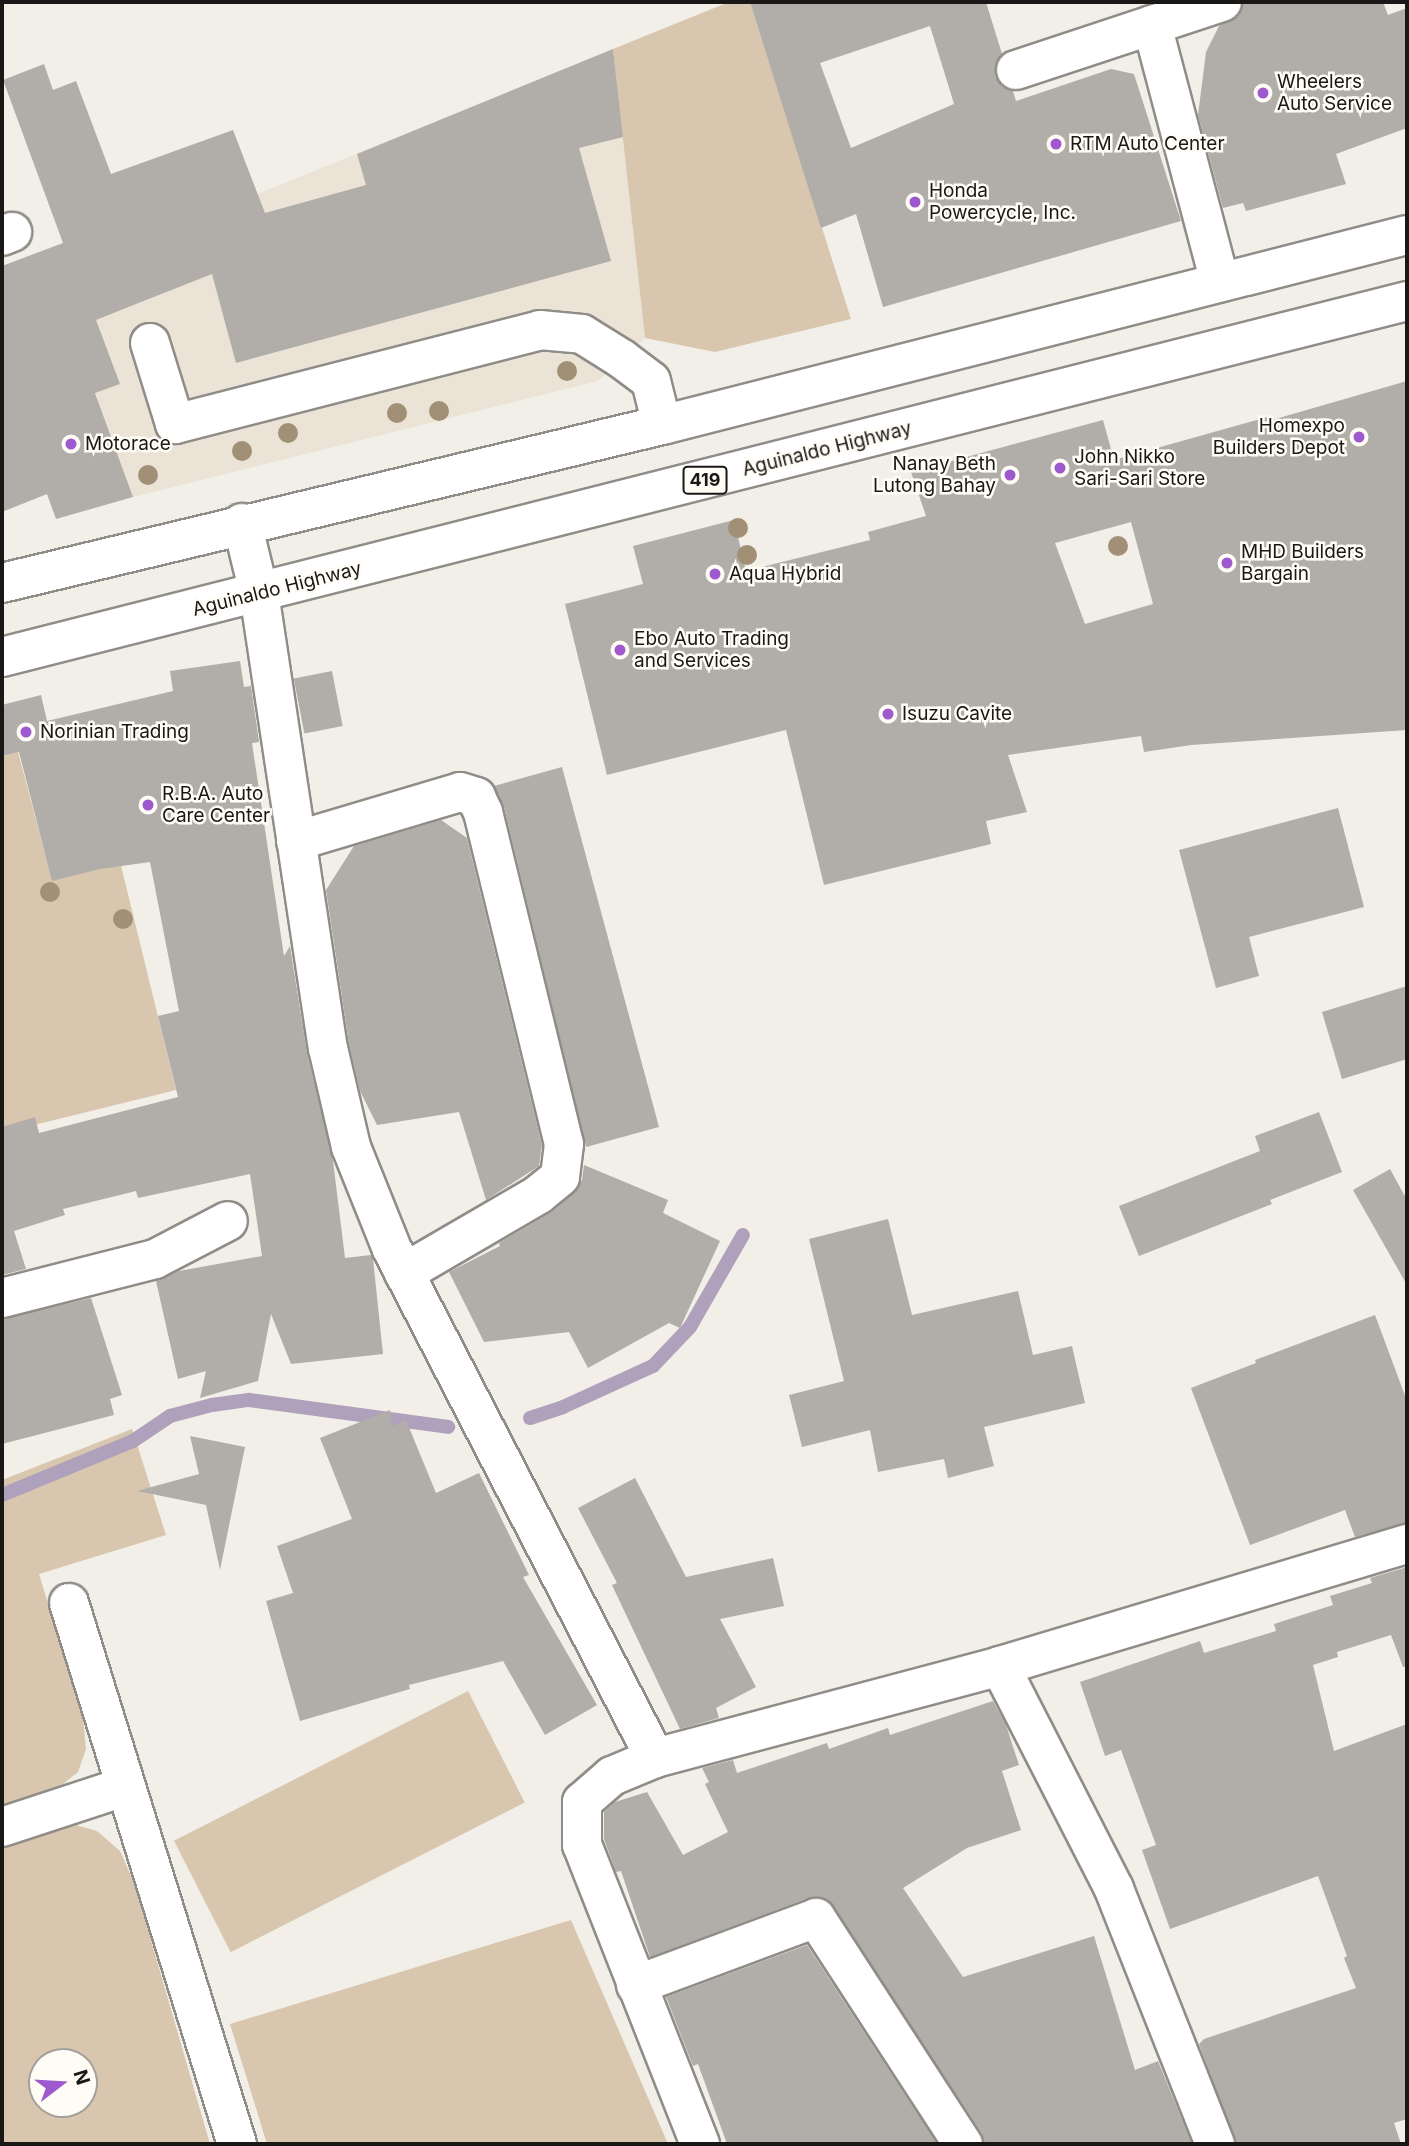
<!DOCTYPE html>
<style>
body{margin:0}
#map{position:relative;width:1409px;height:2146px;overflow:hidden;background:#f2eee8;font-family:Inter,sans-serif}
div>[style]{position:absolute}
.built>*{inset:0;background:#ebe3d6}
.green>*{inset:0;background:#d8c7ae;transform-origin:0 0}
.stream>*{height:14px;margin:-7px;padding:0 7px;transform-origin:7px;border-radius:7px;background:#afa0bb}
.building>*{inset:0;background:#b1ada8;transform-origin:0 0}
.roads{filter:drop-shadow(2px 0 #908c87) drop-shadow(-2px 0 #908c87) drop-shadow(0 2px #908c87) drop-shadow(0 -2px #908c87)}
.minor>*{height:38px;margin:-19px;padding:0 19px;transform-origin:19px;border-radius:19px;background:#fff}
.highway>*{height:38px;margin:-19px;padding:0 19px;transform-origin:19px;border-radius:19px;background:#fff}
.trees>*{width:20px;height:20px;margin:-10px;border-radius:50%;background:#a19075}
.dots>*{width:19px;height:19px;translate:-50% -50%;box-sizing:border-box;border:4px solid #fffbf5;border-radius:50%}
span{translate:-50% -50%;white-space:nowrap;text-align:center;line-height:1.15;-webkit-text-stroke:5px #fffbf5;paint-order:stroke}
.shield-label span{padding:2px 5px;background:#fffbf5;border:2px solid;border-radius:5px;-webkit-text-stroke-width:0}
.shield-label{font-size:18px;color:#1a1816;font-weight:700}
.poi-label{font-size:19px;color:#1a1816}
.left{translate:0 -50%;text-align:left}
.right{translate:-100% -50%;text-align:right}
.street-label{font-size:19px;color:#1a1816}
.frame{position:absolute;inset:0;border:4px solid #1a1816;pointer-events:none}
.north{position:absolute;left:28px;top:2048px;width:70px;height:70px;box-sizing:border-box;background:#fffbf5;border:2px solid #a3a09c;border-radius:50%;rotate:73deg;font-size:19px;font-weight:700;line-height:28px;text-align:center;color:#1a1816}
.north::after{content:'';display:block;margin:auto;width:24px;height:32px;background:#9f59ce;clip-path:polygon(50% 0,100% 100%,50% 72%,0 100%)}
</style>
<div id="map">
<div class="built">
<i style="clip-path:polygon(613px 49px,645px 338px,598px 381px,133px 497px,54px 277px)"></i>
</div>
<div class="green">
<i style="clip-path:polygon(729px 2px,750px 2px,851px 319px,715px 352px,645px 338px,613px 49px)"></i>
<i style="clip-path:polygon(18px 752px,45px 854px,114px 837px,176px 1090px,2px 1133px,2px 756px)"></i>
<i style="clip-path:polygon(132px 1429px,166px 1535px,39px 1574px,83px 1718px,86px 1749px,78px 1772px,52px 1793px,2px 1810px,2px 1480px)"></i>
<i style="left:468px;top:1691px;width:125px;height:330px;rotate:63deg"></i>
<i style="clip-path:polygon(evenodd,65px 1822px,97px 1831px,120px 1851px,135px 1885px,210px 2144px,2px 2144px,2px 1840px,65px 1822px,42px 2062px,84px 2062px,84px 2104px,42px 2104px,42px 2062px)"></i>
<i style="clip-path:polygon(571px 1920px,668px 2144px,267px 2144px,230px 2024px)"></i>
</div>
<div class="stream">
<i style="left:530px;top:1418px;width:35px;rotate:-18deg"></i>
<i style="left:563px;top:1407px;width:99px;rotate:-24.5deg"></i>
<i style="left:653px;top:1366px;width:54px;rotate:-46.5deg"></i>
<i style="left:690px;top:1327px;width:106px;rotate:-60.1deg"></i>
<i style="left:2px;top:1495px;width:142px;rotate:-22.4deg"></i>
<i style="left:133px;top:1441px;width:45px;rotate:-34deg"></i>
<i style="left:170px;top:1416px;width:43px;rotate:-14.7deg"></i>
<i style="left:212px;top:1405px;width:37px;rotate:-8deg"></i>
<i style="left:249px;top:1400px;width:201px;rotate:7.7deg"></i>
</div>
<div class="building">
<i style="clip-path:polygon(evenodd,750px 2px,986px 2px,1002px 54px,995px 65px,995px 76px,1002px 87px,1013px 91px,1016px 101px,1111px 69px,1134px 74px,1181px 221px,883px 307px,856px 214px,821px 228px,750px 2px,930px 26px,954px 104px,851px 148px,820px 63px,930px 26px)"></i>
<i style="clip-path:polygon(1243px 2px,1383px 2px,1388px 15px,1407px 8px,1407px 128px,1336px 154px,1346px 184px,1246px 211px,1243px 203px,1223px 208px,1198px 115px,1206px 52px,1219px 26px,1239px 16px)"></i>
<i style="clip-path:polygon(613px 49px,623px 137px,579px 148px,611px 261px,236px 363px,212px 274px,141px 302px,96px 320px,120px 384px,95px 393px,133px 497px,56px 519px,47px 494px,2px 512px,2px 266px,63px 243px,3px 80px,44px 64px,53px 90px,76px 81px,111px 174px,233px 130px,265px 213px,366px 185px,357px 154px)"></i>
<i style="clip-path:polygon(evenodd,1407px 381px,1407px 730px,1191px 745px,1144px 752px,1141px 736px,1008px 755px,1027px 812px,986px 821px,991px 844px,824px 885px,786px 730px,607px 775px,565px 604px,643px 584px,633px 546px,734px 520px,746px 571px,870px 540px,868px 532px,926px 516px,911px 472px,1103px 420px,1114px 460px,1271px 416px,1272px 420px,1407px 381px,1131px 522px,1153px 604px,1085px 624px,1055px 543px,1131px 522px)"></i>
<i style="clip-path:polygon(240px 661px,244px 687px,251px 686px,259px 742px,252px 743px,284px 956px,290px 946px,307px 1053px,333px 1161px,345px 1258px,371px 1255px,373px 1259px,383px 1354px,291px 1364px,271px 1314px,258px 1381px,200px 1398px,206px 1371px,178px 1379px,156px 1281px,179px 1271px,262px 1256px,250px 1174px,138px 1198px,136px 1191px,63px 1209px,65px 1215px,14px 1231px,26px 1269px,2px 1275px,2px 1127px,35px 1117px,39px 1133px,178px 1097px,158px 1016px,179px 1011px,150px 862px,100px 869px,52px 881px,19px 752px,2px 756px,2px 705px,41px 695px,47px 721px,173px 691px,170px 671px)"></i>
<i style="left:332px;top:671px;width:56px;height:39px;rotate:79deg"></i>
<i style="clip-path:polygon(562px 767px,659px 1127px,586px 1147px,504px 807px,494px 786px)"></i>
<i style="clip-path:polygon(1338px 808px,1364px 907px,1249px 937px,1259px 976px,1216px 988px,1179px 850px)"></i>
<i style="clip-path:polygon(441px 820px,467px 838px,542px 1145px,539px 1166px,486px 1200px,459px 1112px,377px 1125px,360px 1091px,349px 1044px,326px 890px,354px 846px)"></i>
<i style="clip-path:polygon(1407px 986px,1407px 1059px,1342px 1079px,1322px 1012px)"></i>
<i style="clip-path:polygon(1319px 1112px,1342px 1172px,1270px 1200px,1272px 1204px,1139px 1256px,1119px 1206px,1260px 1151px,1255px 1136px)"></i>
<i style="clip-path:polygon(584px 1165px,668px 1200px,663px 1213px,720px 1241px,680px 1328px,669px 1323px,588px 1368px,569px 1332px,484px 1342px,449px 1272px,500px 1246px,499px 1243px,552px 1212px,574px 1193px,582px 1180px)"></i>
<i style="clip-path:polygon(1390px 1169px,1407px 1200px,1407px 1285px,1353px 1190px)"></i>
<i style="clip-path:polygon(888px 1219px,912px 1315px,1018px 1291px,1033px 1355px,1072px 1346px,1085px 1403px,984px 1427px,994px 1466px,948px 1478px,944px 1459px,878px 1472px,870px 1430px,802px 1447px,789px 1395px,844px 1381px,809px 1239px)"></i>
<i style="clip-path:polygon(91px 1298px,122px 1395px,110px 1399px,114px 1415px,2px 1444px,2px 1319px)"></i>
<i style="clip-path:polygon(1375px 1315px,1407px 1401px,1407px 1523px,1355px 1537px,1345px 1510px,1250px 1545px,1191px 1388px,1256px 1363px,1255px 1360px)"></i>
<i style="clip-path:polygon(390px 1410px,392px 1426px,406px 1420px,436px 1493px,479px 1473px,529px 1575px,523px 1577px,597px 1705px,545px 1735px,503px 1661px,409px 1685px,410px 1689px,300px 1721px,266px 1601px,293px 1593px,277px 1546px,352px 1519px,320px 1438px)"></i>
<i style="clip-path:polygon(190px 1436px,245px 1447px,220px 1570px,206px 1505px,137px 1491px,199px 1474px)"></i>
<i style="clip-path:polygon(635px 1478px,686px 1577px,773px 1558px,784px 1606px,720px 1619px,756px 1687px,716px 1708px,719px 1718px,680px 1729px,612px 1585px,617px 1583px,578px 1508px)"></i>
<i style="clip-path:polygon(1407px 1567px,1407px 1666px,1403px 1667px,1391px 1635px,1337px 1652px,1338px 1657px,1313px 1665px,1334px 1751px,1407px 1724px,1407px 2119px,1394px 2123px,1401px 2144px,1236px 2144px,1199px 2044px,1204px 2039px,1356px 1988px,1344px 1958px,1347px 1956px,1318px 1876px,1170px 1929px,1142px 1850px,1156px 1845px,1121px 1750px,1105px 1756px,1080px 1682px,1200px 1641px,1204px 1653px,1276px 1631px,1274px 1624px,1333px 1605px,1330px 1596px,1372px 1583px,1370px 1578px)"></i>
<i style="clip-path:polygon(993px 1701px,1006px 1725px,1019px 1765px,1002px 1771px,1021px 1830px,967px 1848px,903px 1888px,963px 1977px,1094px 1936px,1135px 2070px,1158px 2061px,1192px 2144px,985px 2144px,981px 2132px,827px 1899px,808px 1898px,650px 1957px,621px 1871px,616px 1872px,604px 1839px,604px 1812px,615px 1802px,647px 1792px,683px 1855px,728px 1832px,705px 1784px,709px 1782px,702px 1768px,733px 1760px,737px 1773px,827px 1743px,829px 1749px,888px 1728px,890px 1735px)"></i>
<i style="clip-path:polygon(807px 1945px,937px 2144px,727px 2144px,698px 2064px,693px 2066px,666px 1997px)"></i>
</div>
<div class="roads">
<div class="minor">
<i style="left:1152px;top:25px;width:266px;rotate:75.2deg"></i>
<i style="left:1016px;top:70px;width:217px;rotate:-18.3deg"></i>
<i style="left:2px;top:236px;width:11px;rotate:-22deg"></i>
<i style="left:150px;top:343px;width:85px;rotate:72.8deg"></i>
<i style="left:175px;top:424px;width:377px;rotate:-14.4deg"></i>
<i style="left:540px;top:330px;width:42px;rotate:5.4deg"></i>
<i style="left:582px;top:334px;width:47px;rotate:32deg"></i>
<i style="left:622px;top:359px;width:36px;rotate:37deg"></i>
<i style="left:651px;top:381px;width:45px;rotate:76deg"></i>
<i style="left:242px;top:523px;width:72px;rotate:76.3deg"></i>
<i style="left:259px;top:593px;width:460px;rotate:81.4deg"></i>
<i style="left:328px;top:1048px;width:102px;rotate:76.9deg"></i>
<i style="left:351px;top:1147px;width:110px;rotate:68.1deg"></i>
<i style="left:392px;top:1249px;width:573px;rotate:62.67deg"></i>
<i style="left:296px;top:841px;width:171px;rotate:-16.6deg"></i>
<i style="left:460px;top:792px;width:17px;rotate:17deg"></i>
<i style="left:476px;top:797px;width:17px;rotate:65deg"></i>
<i style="left:483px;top:812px;width:342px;rotate:76.3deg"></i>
<i style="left:564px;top:1144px;width:33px;rotate:97deg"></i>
<i style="left:560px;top:1177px;width:28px;rotate:141deg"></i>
<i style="left:538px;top:1195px;width:155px;rotate:149.8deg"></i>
<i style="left:2px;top:1298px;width:158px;rotate:-14.3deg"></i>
<i style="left:155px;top:1259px;width:82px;rotate:-27.5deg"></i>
<i style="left:69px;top:1603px;width:566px;rotate:72.75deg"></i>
<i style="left:1000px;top:1666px;width:250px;rotate:62.9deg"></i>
<i style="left:1114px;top:1889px;width:274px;rotate:68.4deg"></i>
<i style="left:2px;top:1827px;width:128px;rotate:-18.2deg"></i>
<i style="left:636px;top:1985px;width:192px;rotate:-20.4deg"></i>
<i style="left:816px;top:1918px;width:270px;rotate:57deg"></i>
<i style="left:700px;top:2144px;width:321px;rotate:-111.5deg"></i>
<i style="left:582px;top:1845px;width:43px;rotate:-90deg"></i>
<i style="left:582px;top:1802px;width:40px;rotate:-41deg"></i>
<i style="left:612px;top:1776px;width:47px;rotate:-22.7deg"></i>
<i style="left:655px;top:1758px;width:357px;rotate:-14.9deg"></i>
<i style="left:1000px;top:1666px;width:425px;rotate:-16.7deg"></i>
</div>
<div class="highway">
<i style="left:2px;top:583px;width:679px;rotate:-13.46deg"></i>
<i style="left:662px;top:425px;width:769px;rotate:-14.31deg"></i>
<i style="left:2px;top:657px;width:1449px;rotate:-14.22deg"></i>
</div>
</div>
<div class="trees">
<i style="left:567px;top:371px"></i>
<i style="left:439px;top:411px"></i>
<i style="left:397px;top:413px"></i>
<i style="left:288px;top:433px"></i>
<i style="left:242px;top:451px"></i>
<i style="left:148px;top:475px"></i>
<i style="left:738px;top:528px"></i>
<i style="left:1118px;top:546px"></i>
<i style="left:747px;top:555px"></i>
<i style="left:50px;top:892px"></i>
<i style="left:123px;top:919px"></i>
</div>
<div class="dots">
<i style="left:1263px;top:93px;background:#9f59ce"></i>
<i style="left:1056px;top:144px;background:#9f59ce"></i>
<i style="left:915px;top:202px;background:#9f59ce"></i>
<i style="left:1359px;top:437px;background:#9f59ce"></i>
<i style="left:71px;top:444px;background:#9f59ce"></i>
<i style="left:1060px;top:468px;background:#9f59ce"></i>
<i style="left:1010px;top:475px;background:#9f59ce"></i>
<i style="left:1227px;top:563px;background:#9f59ce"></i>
<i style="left:715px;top:574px;background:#9f59ce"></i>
<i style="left:620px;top:650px;background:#9f59ce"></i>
<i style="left:888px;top:714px;background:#9f59ce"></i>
<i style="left:26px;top:732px;background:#9f59ce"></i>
<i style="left:148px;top:805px;background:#9f59ce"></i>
</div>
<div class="shield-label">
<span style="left:705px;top:480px">419</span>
</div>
<div class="poi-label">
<span class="left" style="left:1277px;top:93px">Wheelers<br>Auto Service</span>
<span class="left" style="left:1070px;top:144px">RTM Auto Center</span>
<span class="left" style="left:929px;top:202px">Honda<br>Powercycle, Inc.</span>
<span class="right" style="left:1345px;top:437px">Homexpo<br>Builders Depot</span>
<span class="left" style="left:85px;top:444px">Motorace</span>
<span class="left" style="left:1074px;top:468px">John Nikko<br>Sari-Sari Store</span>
<span class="right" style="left:996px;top:475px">Nanay Beth<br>Lutong Bahay</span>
<span class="left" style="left:1241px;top:563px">MHD Builders<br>Bargain</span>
<span class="left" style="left:729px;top:574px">Aqua Hybrid</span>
<span class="left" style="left:634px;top:650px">Ebo Auto Trading<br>and Services</span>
<span class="left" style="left:902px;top:714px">Isuzu Cavite</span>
<span class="left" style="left:40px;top:732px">Norinian Trading</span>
<span class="left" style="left:162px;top:805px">R.B.A. Auto<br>Care Center</span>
</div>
<div class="street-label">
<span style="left:827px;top:449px;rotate:-14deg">Aguinaldo Highway</span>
<span style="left:277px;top:589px;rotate:-14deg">Aguinaldo Highway</span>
</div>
<div class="frame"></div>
<div class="north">N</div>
</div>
